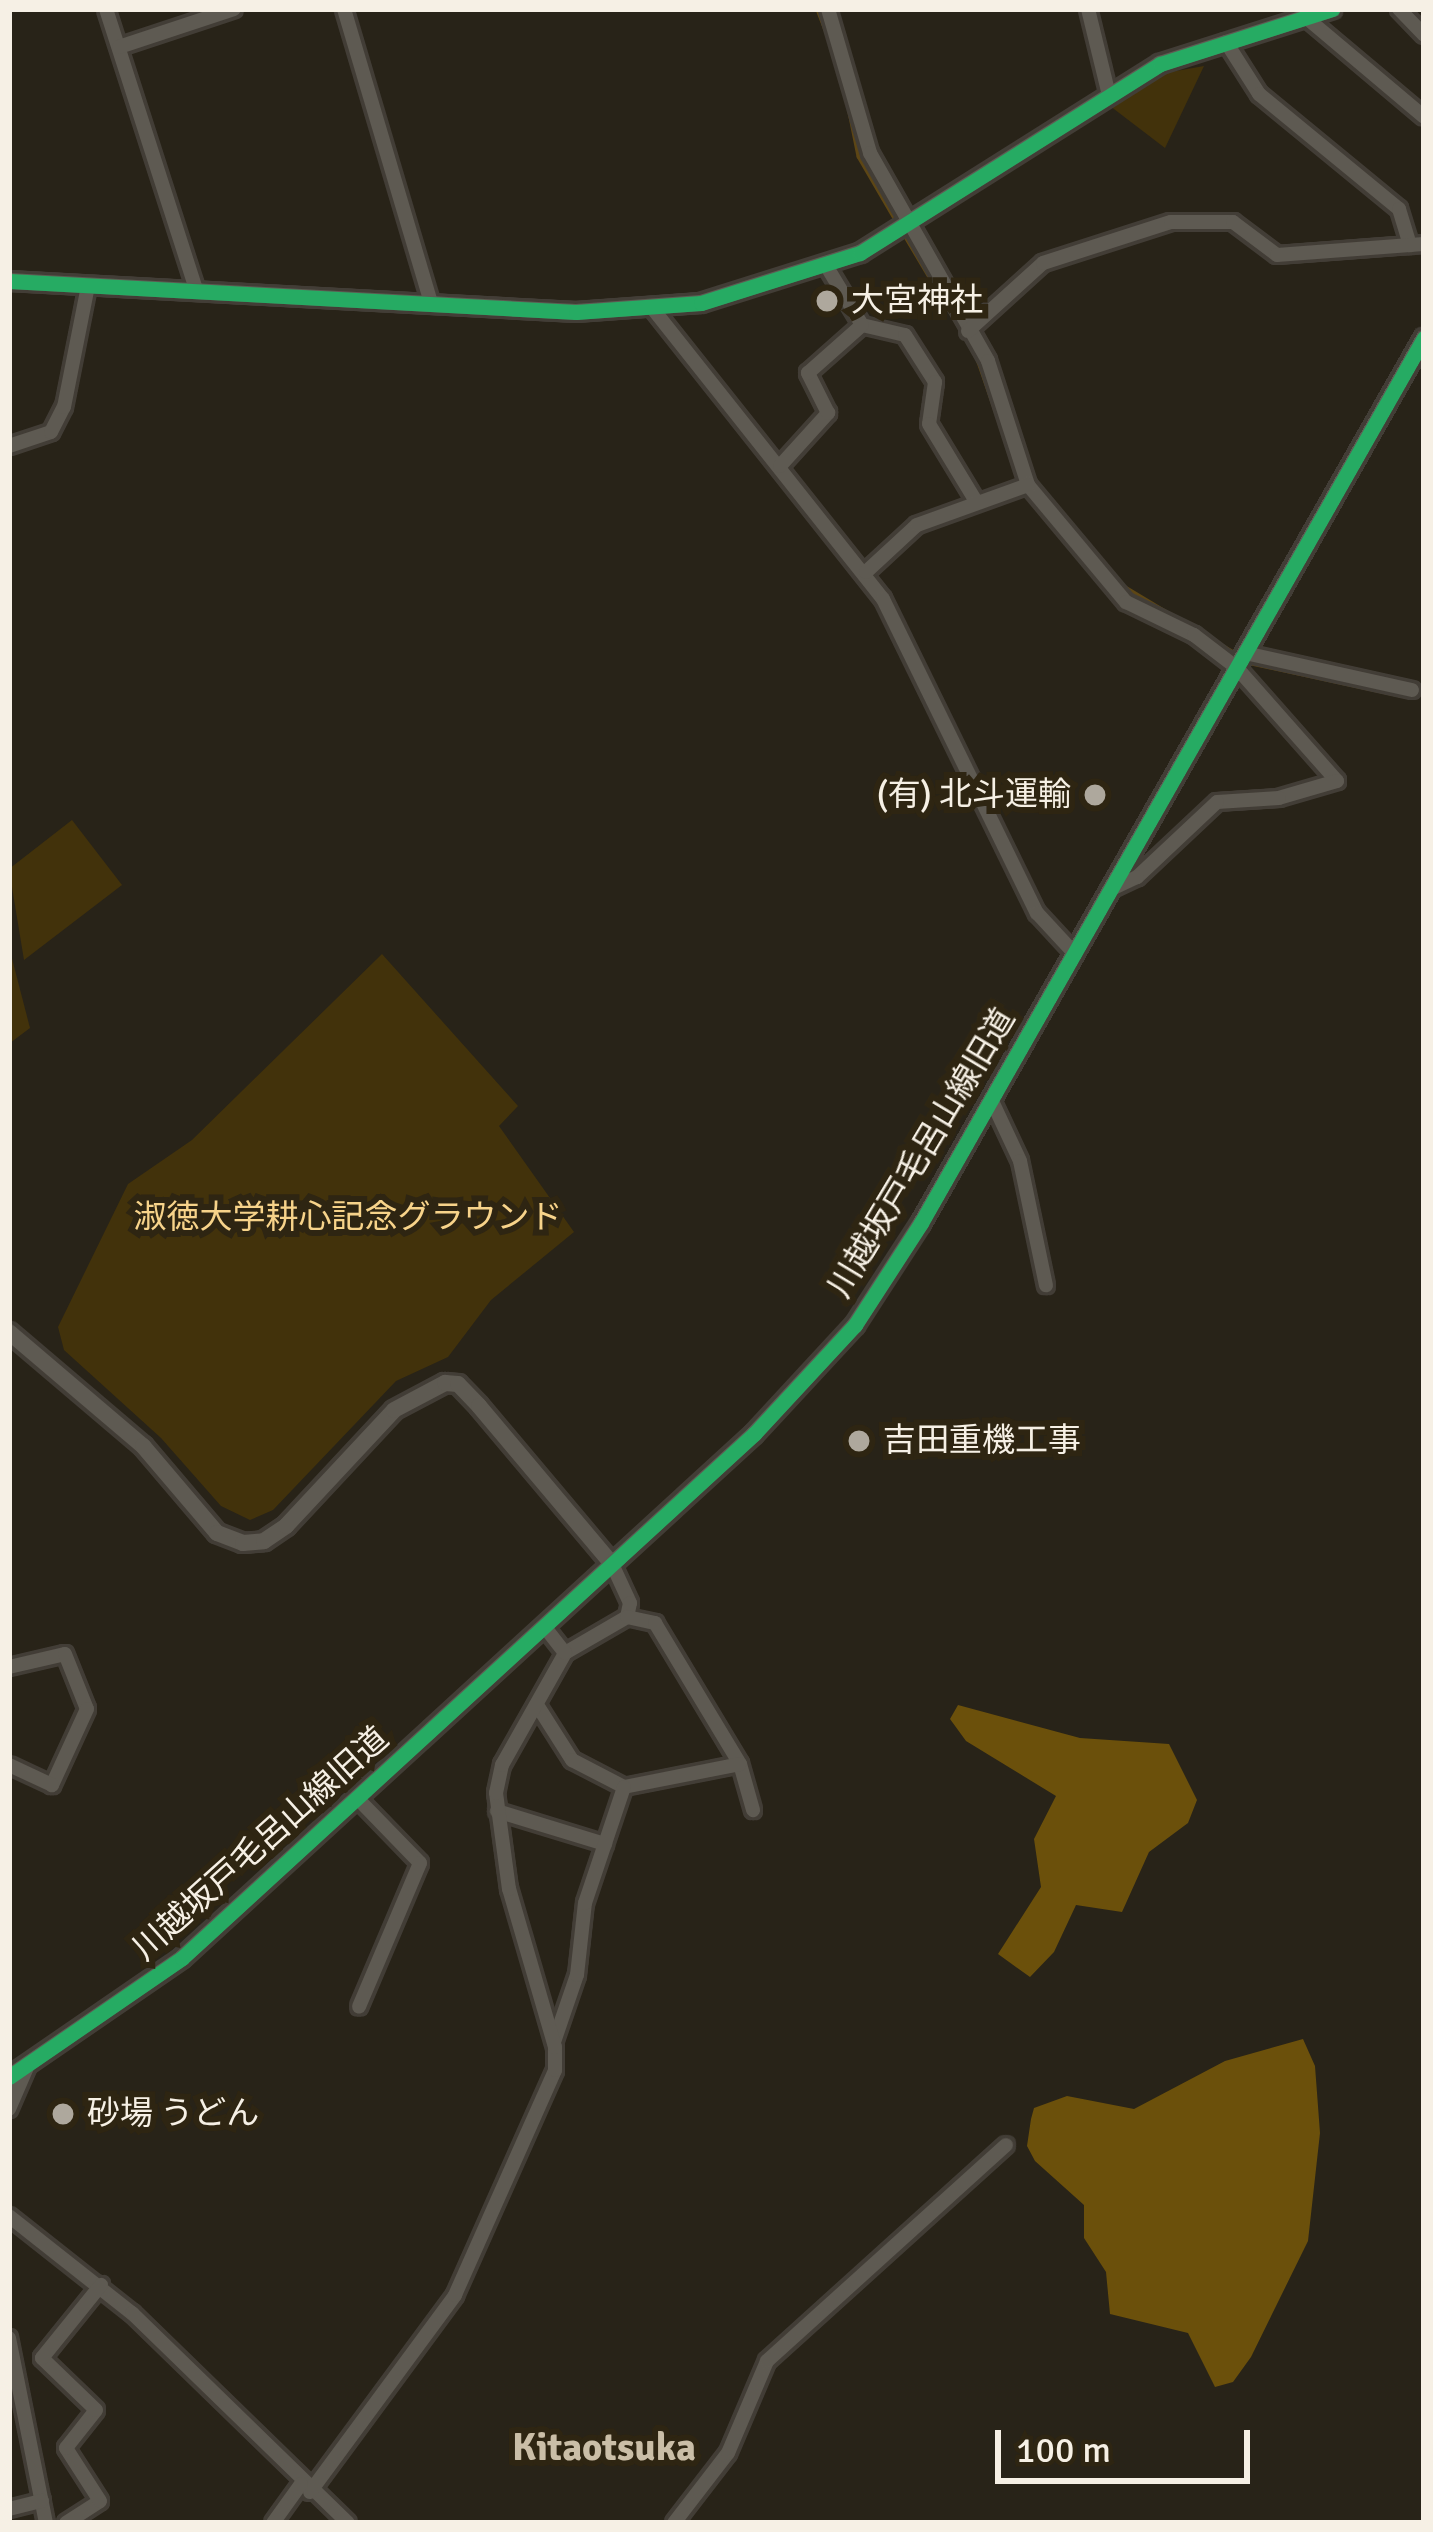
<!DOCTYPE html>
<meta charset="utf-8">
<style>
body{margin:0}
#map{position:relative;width:1433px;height:2532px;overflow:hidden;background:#282318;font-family:Signika,"Noto Sans JP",sans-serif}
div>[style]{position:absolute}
.green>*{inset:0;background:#42320b}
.forest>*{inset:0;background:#6b500b}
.stream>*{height:4.5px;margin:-2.25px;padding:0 2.25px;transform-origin:2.25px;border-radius:2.25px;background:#5d4615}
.roads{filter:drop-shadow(3px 0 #423d36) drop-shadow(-3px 0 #423d36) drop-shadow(0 3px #423d36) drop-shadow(0 -3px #423d36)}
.minor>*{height:14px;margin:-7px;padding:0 7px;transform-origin:7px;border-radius:7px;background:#5e5a52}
.tertiary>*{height:16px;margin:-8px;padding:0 8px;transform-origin:8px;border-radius:8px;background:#5e5a52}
.cycleway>*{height:15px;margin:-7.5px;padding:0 7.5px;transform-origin:7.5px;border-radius:7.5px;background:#26ab63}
.dots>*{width:33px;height:33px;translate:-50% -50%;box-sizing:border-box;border:6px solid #2e2512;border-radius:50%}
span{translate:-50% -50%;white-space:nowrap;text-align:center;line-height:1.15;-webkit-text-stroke:12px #2e2512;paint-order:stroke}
.poi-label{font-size:33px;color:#f6f0e5}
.left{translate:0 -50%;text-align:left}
.right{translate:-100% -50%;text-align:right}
.street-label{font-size:33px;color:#f6f0e5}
.park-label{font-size:33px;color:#f7d38a}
.quarter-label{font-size:39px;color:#cabea7;font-weight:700}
.frame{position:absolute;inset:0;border:12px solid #f6f0e5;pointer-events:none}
.scale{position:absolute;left:995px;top:2430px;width:255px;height:54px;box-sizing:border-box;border:6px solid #f6f0e5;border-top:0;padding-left:15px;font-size:36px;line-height:42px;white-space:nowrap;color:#f6f0e5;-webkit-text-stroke:9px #2e2512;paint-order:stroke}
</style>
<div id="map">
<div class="green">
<i style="clip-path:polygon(1204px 66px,1165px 148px,1110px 106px,1165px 73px)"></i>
<i style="clip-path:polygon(72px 820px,122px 885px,24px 960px,9px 869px)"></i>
<i style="clip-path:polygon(9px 947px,30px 1028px,10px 1043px,9px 1042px)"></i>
<i style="clip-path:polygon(382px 954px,518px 1106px,499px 1126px,574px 1232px,491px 1300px,448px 1357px,396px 1381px,273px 1510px,250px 1520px,221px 1506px,161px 1438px,64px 1350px,58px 1327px,128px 1184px,192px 1140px)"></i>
</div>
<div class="forest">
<i style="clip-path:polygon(958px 1705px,1080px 1738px,1169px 1744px,1197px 1800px,1188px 1823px,1149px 1852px,1122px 1912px,1076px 1905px,1054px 1952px,1030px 1977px,998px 1954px,1041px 1887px,1034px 1839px,1056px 1796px,966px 1741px,950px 1719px)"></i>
<i style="clip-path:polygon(1303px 2039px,1315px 2066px,1320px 2133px,1308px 2241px,1251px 2357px,1233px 2382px,1215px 2387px,1188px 2333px,1110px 2314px,1106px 2272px,1084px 2238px,1084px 2205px,1035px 2161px,1027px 2146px,1031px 2119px,1034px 2108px,1067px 2096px,1134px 2109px,1225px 2061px)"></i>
</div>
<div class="stream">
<i style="left:818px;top:9px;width:39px;rotate:69deg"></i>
<i style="left:848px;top:102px;width:55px;rotate:78.5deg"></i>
<i style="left:859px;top:156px;width:78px;rotate:59.8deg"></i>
<i style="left:904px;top:233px;width:143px;rotate:59.3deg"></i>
<i style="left:977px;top:356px;width:115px;rotate:70.8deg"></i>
<i style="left:1033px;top:479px;width:141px;rotate:49.9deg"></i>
<i style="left:1124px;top:587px;width:134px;rotate:31deg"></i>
<i style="left:1249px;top:662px;width:156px;rotate:12.2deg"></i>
</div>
<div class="roads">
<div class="minor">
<i style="left:106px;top:9px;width:294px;rotate:72.2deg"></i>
<i style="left:344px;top:9px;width:303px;rotate:73.5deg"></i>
<i style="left:828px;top:9px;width:150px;rotate:73.7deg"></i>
<i style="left:870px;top:153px;width:239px;rotate:60.4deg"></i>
<i style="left:988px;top:361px;width:130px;rotate:72.1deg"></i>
<i style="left:1028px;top:485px;width:153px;rotate:50.1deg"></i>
<i style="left:1126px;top:602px;width:76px;rotate:25.9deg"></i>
<i style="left:1194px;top:635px;width:54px;rotate:37.5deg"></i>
<i style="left:1237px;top:668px;width:151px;rotate:48.5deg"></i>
<i style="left:1337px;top:781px;width:60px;rotate:163.7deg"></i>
<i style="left:1279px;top:798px;width:62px;rotate:176.3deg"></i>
<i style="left:1217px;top:802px;width:110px;rotate:136.8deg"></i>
<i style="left:1137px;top:877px;width:31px;rotate:155deg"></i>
<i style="left:1088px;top:9px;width:89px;rotate:76.3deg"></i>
<i style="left:1399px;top:9px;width:36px;rotate:46deg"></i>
<i style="left:1309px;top:20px;width:150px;rotate:40.1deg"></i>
<i style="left:1226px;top:42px;width:62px;rotate:57.6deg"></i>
<i style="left:1259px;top:94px;width:181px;rotate:39.4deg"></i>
<i style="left:1399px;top:209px;width:38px;rotate:73deg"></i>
<i style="left:119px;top:47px;width:121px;rotate:-18.3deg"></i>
<i style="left:827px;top:267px;width:68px;rotate:58.9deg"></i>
<i style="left:862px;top:325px;width:44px;rotate:13.1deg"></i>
<i style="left:905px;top:335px;width:56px;rotate:57.4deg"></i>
<i style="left:935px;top:382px;width:42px;rotate:98.1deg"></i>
<i style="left:929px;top:424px;width:92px;rotate:58.7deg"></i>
<i style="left:653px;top:309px;width:370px;rotate:51.6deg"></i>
<i style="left:883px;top:599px;width:350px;rotate:63.9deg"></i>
<i style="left:1037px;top:913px;width:54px;rotate:47.2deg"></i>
<i style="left:968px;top:331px;width:101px;rotate:-42.2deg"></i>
<i style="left:1043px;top:263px;width:134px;rotate:-17.8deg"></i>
<i style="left:1171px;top:222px;width:62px"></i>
<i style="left:1233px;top:222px;width:55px;rotate:36.9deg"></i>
<i style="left:1277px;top:255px;width:147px;rotate:-4.3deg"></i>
<i style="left:9px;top:446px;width:44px;rotate:-18.4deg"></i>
<i style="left:51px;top:432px;width:28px;rotate:-63deg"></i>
<i style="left:64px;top:407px;width:123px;rotate:-78.8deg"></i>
<i style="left:780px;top:466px;width:72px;rotate:-47.8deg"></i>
<i style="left:828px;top:413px;width:45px;rotate:-116.6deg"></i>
<i style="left:808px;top:373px;width:72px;rotate:-41.6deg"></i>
<i style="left:866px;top:572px;width:69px;rotate:-42.7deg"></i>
<i style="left:917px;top:525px;width:118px;rotate:-19.8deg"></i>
<i style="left:1245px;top:653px;width:171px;rotate:12.5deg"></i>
<i style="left:991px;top:1099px;width:68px;rotate:64.9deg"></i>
<i style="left:1020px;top:1161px;width:127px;rotate:78.2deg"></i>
<i style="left:612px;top:1564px;width:43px;rotate:65.2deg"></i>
<i style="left:630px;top:1603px;width:14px;rotate:102deg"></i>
<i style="left:565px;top:1653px;width:72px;rotate:-30.1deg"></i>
<i style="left:627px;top:1617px;width:29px;rotate:12deg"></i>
<i style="left:655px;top:1623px;width:165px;rotate:58.9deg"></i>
<i style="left:740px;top:1764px;width:48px;rotate:74.2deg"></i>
<i style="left:9px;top:1667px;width:57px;rotate:-13.1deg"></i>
<i style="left:65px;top:1654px;width:59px;rotate:68.2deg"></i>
<i style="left:87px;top:1709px;width:84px;rotate:114.7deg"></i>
<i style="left:52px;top:1785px;width:47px;rotate:-155.1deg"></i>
<i style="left:539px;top:1708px;width:62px;rotate:57.6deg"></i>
<i style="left:572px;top:1760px;width:59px;rotate:27.4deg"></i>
<i style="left:624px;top:1787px;width:118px;rotate:-11.2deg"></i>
<i style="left:358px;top:1799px;width:89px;rotate:45.9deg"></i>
<i style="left:420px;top:1863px;width:156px;rotate:113deg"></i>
<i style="left:497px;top:1811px;width:113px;rotate:17deg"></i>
<i style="left:554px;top:2042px;width:71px;rotate:-71.1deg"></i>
<i style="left:577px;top:1975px;width:72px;rotate:-83.7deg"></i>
<i style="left:585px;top:1903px;width:122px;rotate:-71.4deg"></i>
<i style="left:9px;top:2109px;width:48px;rotate:-66.6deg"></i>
<i style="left:9px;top:2216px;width:157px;rotate:38.3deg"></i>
<i style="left:132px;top:2313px;width:301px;rotate:44.2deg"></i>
<i style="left:9px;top:2338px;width:189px;rotate:78.7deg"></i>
<i style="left:310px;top:2492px;width:245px;rotate:-53.6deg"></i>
<i style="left:455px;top:2295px;width:246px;rotate:-66deg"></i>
<i style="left:555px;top:2070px;width:23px;rotate:-90deg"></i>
<i style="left:555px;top:2047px;width:165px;rotate:-106.2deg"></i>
<i style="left:509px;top:1889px;width:97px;rotate:-97.7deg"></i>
<i style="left:496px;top:1793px;width:29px;rotate:-78deg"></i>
<i style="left:502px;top:1765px;width:129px;rotate:-60.6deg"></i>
<i style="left:565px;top:1653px;width:33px;rotate:-128deg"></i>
<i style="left:9px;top:2509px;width:34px;rotate:-14deg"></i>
<i style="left:66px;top:2523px;width:40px;rotate:-32.9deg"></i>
<i style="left:100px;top:2501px;width:63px;rotate:-122.7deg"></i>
<i style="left:66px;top:2448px;width:48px;rotate:-51.7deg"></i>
<i style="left:96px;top:2410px;width:75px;rotate:-136.1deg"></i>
<i style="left:42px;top:2358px;width:94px;rotate:-51.1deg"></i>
<i style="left:273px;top:2523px;width:48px;rotate:-54.3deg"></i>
<i style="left:674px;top:2523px;width:88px;rotate:-52.4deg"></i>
<i style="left:728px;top:2453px;width:100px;rotate:-67deg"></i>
<i style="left:767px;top:2361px;width:322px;rotate:-42.1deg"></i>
</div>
<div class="tertiary">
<i style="left:9px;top:281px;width:568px;rotate:3.13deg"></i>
<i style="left:576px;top:312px;width:125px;rotate:-4.1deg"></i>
<i style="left:701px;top:303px;width:167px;rotate:-17.5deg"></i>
<i style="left:860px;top:253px;width:355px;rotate:-32.2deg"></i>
<i style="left:1160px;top:64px;width:181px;rotate:-17.7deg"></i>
<i style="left:9px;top:1332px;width:176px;rotate:40.4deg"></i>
<i style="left:143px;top:1446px;width:114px;rotate:49.6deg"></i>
<i style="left:217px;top:1533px;width:28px;rotate:21deg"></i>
<i style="left:243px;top:1543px;width:21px;rotate:-5deg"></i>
<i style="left:264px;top:1541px;width:27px;rotate:-34deg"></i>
<i style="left:286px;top:1526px;width:158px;rotate:-47deg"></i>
<i style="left:394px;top:1410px;width:58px;rotate:-27.9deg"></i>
<i style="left:445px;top:1383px;width:13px;rotate:4deg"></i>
<i style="left:458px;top:1384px;width:30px;rotate:46deg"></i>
<i style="left:479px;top:1406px;width:207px;rotate:49.9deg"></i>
<i style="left:9px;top:2077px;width:210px;rotate:-34.5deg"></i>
<i style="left:182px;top:1958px;width:776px;rotate:-42.49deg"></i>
<i style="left:754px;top:1434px;width:149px;rotate:-47.2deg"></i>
<i style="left:855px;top:1325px;width:121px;rotate:-57.1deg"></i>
<i style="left:921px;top:1223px;width:1018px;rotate:-60.39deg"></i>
</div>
</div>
<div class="cycleway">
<i style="left:9px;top:281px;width:568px;rotate:3.13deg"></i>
<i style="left:576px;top:312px;width:125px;rotate:-4.1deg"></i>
<i style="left:701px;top:303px;width:167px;rotate:-17.5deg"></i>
<i style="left:860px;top:253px;width:355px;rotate:-32.2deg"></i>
<i style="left:1160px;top:64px;width:181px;rotate:-17.7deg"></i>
<i style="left:9px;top:2077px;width:210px;rotate:-34.5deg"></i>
<i style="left:182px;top:1958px;width:776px;rotate:-42.49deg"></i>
<i style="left:754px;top:1434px;width:149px;rotate:-47.2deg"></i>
<i style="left:855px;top:1325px;width:121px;rotate:-57.1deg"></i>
<i style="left:921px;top:1223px;width:1018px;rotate:-60.39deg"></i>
</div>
<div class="dots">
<i style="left:827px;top:301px;background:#aea89d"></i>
<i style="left:1095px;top:795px;background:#aea89d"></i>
<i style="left:859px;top:1441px;background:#aea89d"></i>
<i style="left:63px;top:2114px;background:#aea89d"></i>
</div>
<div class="poi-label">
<span class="left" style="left:851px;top:301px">大宮神社</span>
<span class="right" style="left:1071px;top:795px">(有) 北斗運輸</span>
<span class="left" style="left:883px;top:1441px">吉田重機工事</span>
<span class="left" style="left:87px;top:2114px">砂場 うどん</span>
</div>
<div class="street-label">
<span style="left:922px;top:1153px;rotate:-59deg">川越坂戸毛呂山線旧道</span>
<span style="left:261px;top:1844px;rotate:-42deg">川越坂戸毛呂山線旧道</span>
</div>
<div class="park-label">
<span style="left:348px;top:1218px">淑徳大学耕心記念グラウンド</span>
</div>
<div class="quarter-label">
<span style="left:604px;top:2447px">Kitaotsuka</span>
</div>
<div class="frame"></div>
<div class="scale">100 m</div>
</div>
